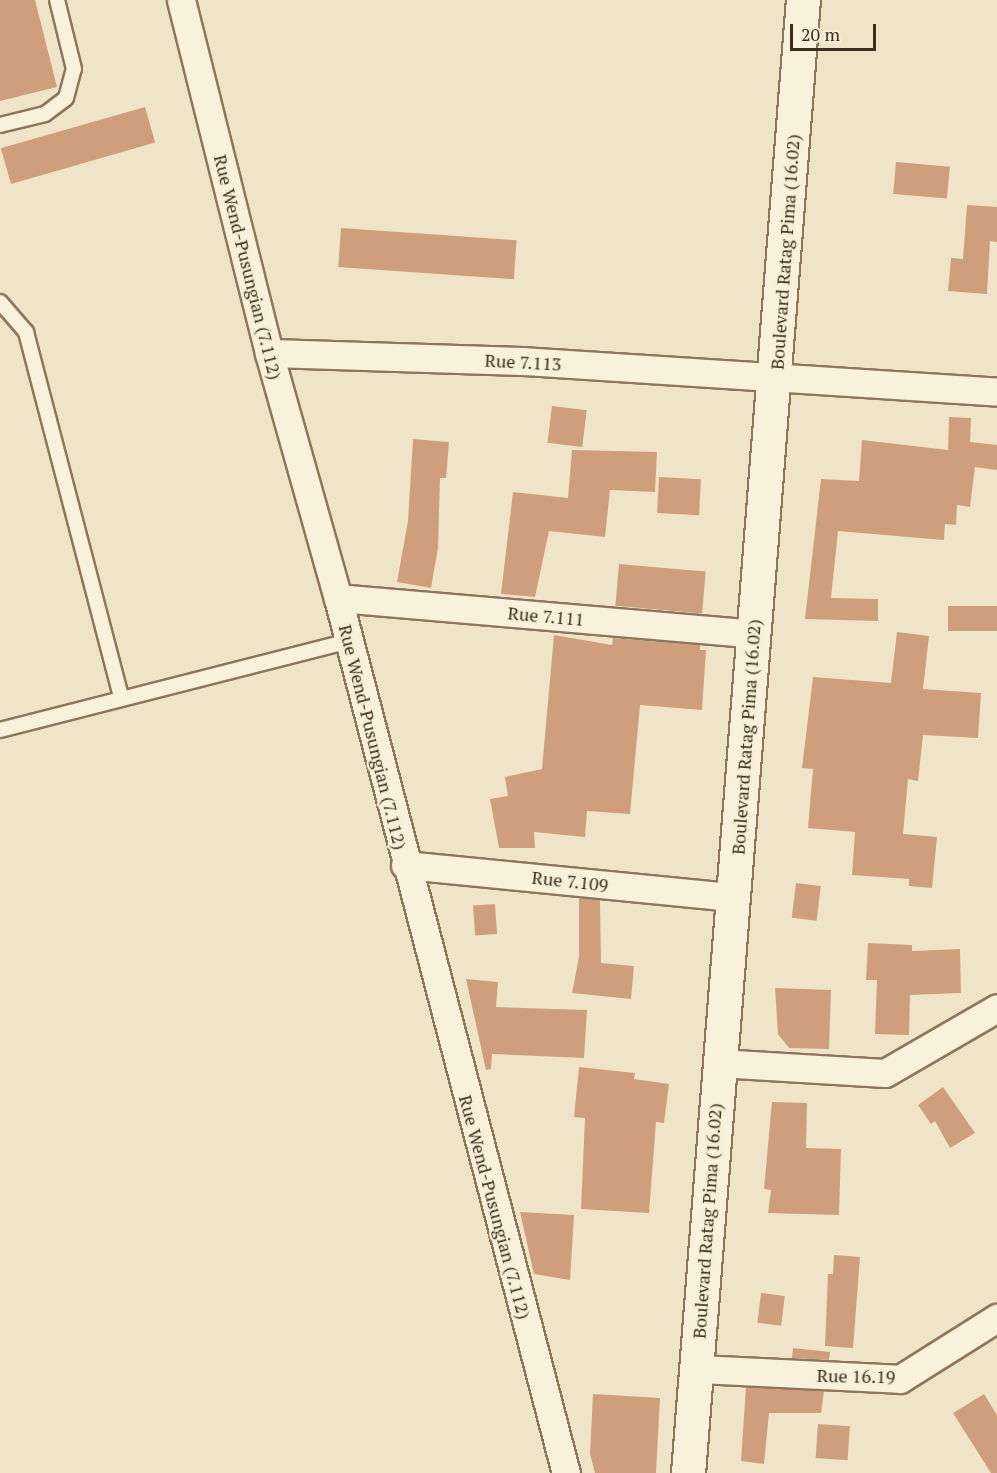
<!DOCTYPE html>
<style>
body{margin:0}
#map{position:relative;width:997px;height:1473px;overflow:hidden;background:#f0e4c8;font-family:"PT Serif",serif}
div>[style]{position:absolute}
.building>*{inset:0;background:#cf9f7d;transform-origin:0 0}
.roads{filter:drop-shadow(2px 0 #8d765c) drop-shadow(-2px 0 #8d765c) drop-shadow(0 2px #8d765c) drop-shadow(0 -2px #8d765c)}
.lane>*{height:14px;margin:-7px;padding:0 7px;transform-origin:7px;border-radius:7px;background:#faf1dc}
.street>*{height:27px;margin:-13.5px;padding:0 13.5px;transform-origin:13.5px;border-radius:13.5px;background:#faf1dc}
.secondary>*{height:33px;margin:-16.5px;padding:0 16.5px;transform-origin:16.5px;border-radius:16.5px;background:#faf1dc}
span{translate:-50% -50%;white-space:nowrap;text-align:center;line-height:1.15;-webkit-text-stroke:4.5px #f7eed8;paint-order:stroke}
.street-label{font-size:18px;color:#3d2e20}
.scale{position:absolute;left:790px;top:24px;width:86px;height:27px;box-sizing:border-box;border:3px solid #3d2e20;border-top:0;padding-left:8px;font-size:18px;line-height:21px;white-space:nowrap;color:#3d2e20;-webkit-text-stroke:4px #f7eed8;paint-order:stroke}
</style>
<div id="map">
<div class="building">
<i style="clip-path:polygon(0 0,35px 0,57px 87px,0 101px)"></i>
<i style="left:145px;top:107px;width:37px;height:150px;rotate:74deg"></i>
<i style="left:896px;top:162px;width:54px;height:32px;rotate:5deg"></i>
<i style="clip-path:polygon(967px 205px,997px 207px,997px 242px,990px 241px,987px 294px,948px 291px,951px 258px,963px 259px)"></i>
<i style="left:341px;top:228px;width:176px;height:39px;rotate:4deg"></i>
<i style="left:552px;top:406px;width:35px;height:37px;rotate:7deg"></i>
<i style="clip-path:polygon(949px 417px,971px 418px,970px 442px,997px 445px,997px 470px,975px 467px,970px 507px,957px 505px,956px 525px,945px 524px,944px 540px,838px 531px,831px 598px,878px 599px,878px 621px,805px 619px,821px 479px,859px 481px,862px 440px,948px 450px)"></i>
<i style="clip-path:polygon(413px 439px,449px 442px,446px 478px,440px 478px,438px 548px,431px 588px,397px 582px,408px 521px)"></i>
<i style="clip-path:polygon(572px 450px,657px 452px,655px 492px,610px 490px,605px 537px,549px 531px,535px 597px,501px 594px,513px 492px,568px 498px)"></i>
<i style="left:659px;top:477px;width:42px;height:36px;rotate:3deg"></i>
<i style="left:619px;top:564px;width:87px;height:42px;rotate:5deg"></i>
<i style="left:948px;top:606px;width:49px;height:25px"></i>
<i style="clip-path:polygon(897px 632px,929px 636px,923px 689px,981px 693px,978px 738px,923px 735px,918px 781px,908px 779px,903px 834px,937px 837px,932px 888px,909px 886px,909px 879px,852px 875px,855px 832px,808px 828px,813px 769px,802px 768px,813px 677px,891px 683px)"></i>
<i style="clip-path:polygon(554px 635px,612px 645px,613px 638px,700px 645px,700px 650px,706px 650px,702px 710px,640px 705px,630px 814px,587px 811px,585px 837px,534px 832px,535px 848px,499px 848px,490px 799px,508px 796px,505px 777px,542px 769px)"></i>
<i style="left:796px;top:883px;width:25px;height:35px;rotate:7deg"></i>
<i style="clip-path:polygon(579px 898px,600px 900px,601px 963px,634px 966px,631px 999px,572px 993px,579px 957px)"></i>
<i style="left:495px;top:904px;width:30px;height:22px;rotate:86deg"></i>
<i style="clip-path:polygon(868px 943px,912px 945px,912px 951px,960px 949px,961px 993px,910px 995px,909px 1035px,875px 1034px,877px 980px,866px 980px)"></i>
<i style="clip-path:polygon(466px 979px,498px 982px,496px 1007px,587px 1010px,584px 1058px,492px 1054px,491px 1069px,486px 1070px)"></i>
<i style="clip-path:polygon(775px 988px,831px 990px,829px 1049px,789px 1048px,778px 1034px)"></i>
<i style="clip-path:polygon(579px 1067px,635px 1073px,634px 1079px,669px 1084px,664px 1123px,656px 1122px,649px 1213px,581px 1209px,585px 1118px,574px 1117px)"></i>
<i style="clip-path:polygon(943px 1087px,975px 1133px,950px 1148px,935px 1121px,931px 1124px,918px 1105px)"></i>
<i style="clip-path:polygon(772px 1102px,807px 1103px,806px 1148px,841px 1149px,839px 1215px,768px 1213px,771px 1190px,764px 1189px)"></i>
<i style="clip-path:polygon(520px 1212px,574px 1215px,570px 1280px,534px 1274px)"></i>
<i style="clip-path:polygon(834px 1255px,860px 1257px,853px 1348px,825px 1346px,828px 1274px,833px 1274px)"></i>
<i style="left:761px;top:1293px;width:24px;height:30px;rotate:7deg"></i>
<i style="clip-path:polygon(793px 1348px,830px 1352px,829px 1360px,792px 1358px)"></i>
<i style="clip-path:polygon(746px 1387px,824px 1391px,821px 1413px,769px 1413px,764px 1464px,741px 1461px)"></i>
<i style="clip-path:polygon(593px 1394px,660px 1398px,656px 1473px,595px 1473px,590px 1454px)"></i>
<i style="clip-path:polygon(984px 1394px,997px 1415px,997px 1473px,991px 1473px,953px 1413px)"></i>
<i style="left:818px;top:1424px;width:32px;height:34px;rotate:4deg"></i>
</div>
<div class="roads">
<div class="lane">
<i style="left:0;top:125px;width:46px;rotate:-13.7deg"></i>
<i style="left:45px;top:114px;width:26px;rotate:-37deg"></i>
<i style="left:66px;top:98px;width:30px;rotate:-75deg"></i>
<i style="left:74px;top:69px;width:71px;rotate:-103.8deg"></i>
<i style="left:0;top:302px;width:40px;rotate:49deg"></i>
<i style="left:26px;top:332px;width:378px;rotate:75.4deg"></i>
<i style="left:0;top:730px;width:361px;rotate:-14.3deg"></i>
</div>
<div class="street">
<i style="left:181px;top:0;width:364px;rotate:76deg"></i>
<i style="left:269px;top:353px;width:255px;rotate:74.3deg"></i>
<i style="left:338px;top:598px;width:904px;rotate:75.4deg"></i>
<i style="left:269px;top:353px;width:254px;rotate:1.8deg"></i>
<i style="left:523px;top:361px;width:475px;rotate:3.7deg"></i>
<i style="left:338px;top:598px;width:418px;rotate:4.9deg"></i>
<i style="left:405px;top:865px;width:331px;rotate:5.6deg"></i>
<i style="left:718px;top:1063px;width:167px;rotate:3.4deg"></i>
<i style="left:885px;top:1073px;width:129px;rotate:-30.1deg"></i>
<i style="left:697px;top:1369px;width:203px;rotate:2.8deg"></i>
<i style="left:900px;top:1379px;width:115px;rotate:-32.2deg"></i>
</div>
<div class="secondary">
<i style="left:688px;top:1473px;width:1477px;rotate:-85.54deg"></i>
</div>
</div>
<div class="street-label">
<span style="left:785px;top:252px;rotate:-86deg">Boulevard Ratag Pima (16.02)</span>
<span style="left:248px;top:267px;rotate:76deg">Rue Wend-Pusungian (7.112)</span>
<span style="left:523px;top:362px;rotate:3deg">Rue 7.113</span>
<span style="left:546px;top:616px;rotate:5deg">Rue 7.111</span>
<span style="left:373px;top:737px;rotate:76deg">Rue Wend-Pusungian (7.112)</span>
<span style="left:746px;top:737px;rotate:-86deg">Boulevard Ratag Pima (16.02)</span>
<span style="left:570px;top:881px;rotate:6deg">Rue 7.109</span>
<span style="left:495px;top:1207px;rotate:75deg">Rue Wend-Pusungian (7.112)</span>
<span style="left:707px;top:1221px;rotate:-86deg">Boulevard Ratag Pima (16.02)</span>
<span style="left:856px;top:1376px;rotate:1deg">Rue 16.19</span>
</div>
<div class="scale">20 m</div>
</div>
